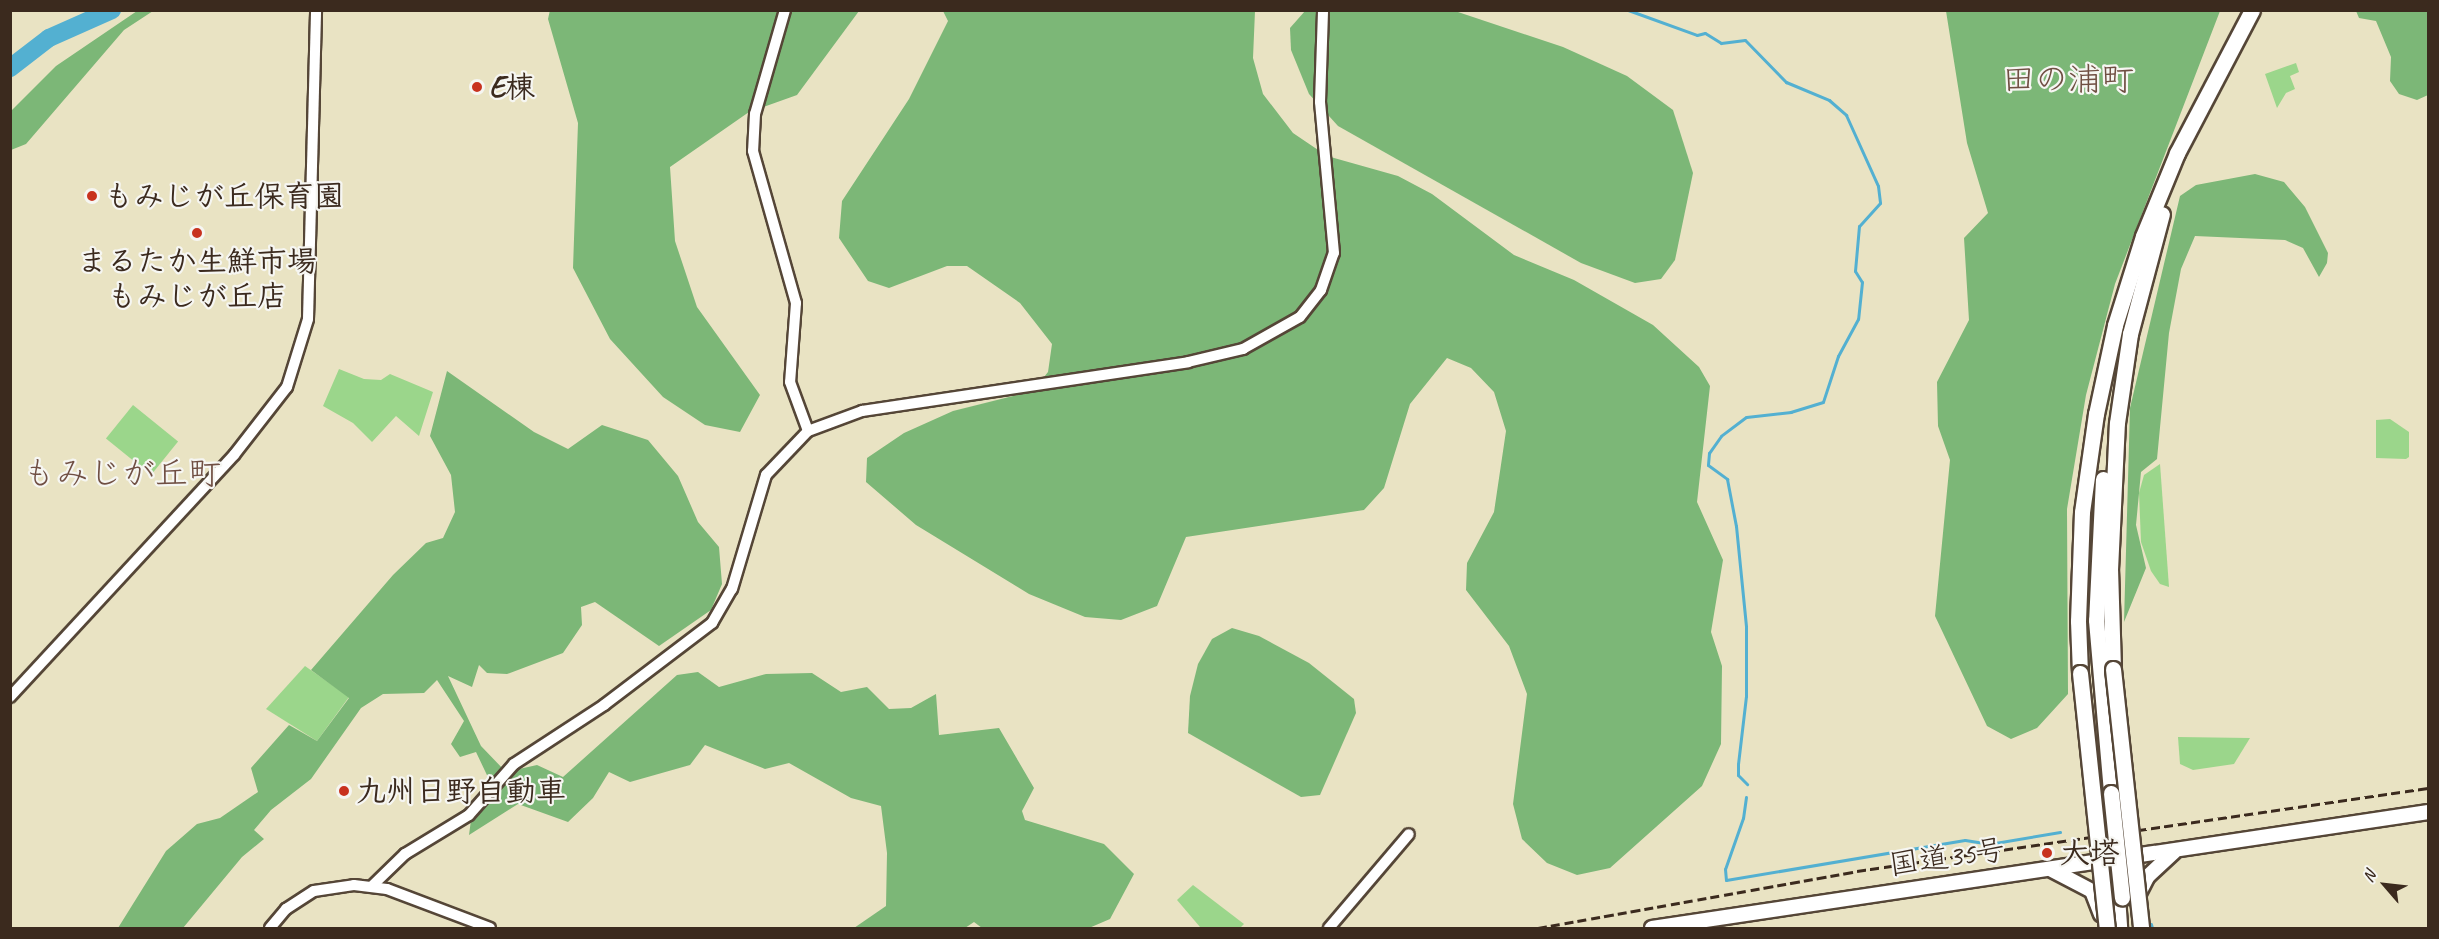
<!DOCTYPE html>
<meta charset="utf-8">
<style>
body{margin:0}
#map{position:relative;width:2439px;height:939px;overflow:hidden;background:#e9e3c3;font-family:Caveat,"Klee One",sans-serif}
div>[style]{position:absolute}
.green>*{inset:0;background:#9bd68b;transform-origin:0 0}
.forest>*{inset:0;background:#7cb777}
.stream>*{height:3px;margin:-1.5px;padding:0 1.5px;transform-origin:1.5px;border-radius:1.5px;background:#53b0d1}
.river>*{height:18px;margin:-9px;padding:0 9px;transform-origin:9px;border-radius:9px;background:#53b0d1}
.roads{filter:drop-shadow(2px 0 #554637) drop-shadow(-2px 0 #554637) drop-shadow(0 2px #554637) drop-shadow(0 -2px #554637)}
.tertiary>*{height:10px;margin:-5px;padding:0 5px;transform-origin:5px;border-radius:5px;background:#fff}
.trunk>*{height:14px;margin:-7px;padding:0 7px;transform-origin:7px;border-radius:7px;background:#fff}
.motorway>*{height:15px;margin:-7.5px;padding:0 7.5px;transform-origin:7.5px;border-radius:7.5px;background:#fff}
.rail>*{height:3px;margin-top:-1.5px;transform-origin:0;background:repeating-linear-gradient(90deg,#3b2a1e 0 9px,transparent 0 13.5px)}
.bridges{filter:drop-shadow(2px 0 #554637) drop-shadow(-2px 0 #554637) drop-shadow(0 2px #554637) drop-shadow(0 -2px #554637)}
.motorway-bridge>*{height:15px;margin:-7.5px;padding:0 7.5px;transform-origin:7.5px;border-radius:7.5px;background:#fff}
.dots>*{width:16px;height:16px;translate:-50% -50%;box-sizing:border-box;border:3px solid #f6f6f2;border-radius:50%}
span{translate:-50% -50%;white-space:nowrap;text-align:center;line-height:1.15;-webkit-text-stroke:4.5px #f6f6f2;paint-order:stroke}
.poi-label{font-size:30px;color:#3b2a1e;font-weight:700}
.left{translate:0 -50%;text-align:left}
.street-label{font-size:30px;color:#3b2a1e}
.quarter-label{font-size:33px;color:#704f43}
.frame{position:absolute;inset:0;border:12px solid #3b2a1e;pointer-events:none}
.north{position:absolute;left:2355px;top:855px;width:60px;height:60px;-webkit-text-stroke:4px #f6f6f2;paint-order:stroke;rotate:298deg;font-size:16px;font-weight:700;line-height:24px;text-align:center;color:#3b2a1e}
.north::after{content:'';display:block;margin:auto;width:21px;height:27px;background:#3b2a1e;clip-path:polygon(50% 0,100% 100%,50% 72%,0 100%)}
</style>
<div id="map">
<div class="green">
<i style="clip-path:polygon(2296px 63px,2299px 72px,2290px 76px,2295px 89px,2286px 93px,2277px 108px,2265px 74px)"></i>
<i style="clip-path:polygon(339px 369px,364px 379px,381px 380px,390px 374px,433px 392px,419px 436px,396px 416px,372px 442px,353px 423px,323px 406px)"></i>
<i style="left:133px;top:405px;width:58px;height:43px;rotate:39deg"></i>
<i style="clip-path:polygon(2390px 419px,2409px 432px,2409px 457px,2406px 459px,2376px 458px,2376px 420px)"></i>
<i style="clip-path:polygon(2160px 464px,2169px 587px,2160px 584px,2151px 571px,2141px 542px,2139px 493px,2144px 475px)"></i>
<i style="clip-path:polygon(305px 666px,349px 697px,317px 741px,266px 709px)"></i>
<i style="clip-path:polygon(2178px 737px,2250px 738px,2234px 764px,2193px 770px,2180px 764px)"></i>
<i style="clip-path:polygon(1193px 885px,1244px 924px,1240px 928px,1200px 927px,1177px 900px)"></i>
</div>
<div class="forest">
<i style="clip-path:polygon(550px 10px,859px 11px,797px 95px,749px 112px,670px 167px,675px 241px,697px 307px,760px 395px,740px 432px,705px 425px,663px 397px,610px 339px,573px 268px,578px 123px,548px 19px)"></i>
<i style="clip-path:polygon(137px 11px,153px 11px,124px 30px,26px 144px,11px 150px,11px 111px,56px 66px)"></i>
<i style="clip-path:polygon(943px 11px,1255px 11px,1253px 58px,1263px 94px,1293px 133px,1327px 156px,1398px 176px,1432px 194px,1514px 255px,1574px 280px,1653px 325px,1699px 367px,1710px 386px,1697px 502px,1723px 560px,1711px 632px,1722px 666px,1721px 744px,1702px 786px,1610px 868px,1577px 875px,1547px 863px,1522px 839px,1513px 804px,1527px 694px,1509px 646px,1466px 590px,1467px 563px,1494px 512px,1506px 431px,1494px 392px,1471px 368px,1447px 358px,1410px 404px,1384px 488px,1364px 510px,1186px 537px,1157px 606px,1121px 620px,1085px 617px,1029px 594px,916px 525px,866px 482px,867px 458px,904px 433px,953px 411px,1033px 391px,1048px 372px,1052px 344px,1020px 303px,967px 266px,947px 266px,889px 288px,868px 281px,839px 238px,842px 201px,909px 99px,948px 21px)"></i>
<i style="clip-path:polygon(1305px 11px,1455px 11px,1563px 47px,1627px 76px,1673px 110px,1693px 173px,1675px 260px,1661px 279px,1635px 283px,1581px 263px,1338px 126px,1309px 94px,1291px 50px,1290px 28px)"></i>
<i style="clip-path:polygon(1946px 11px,2220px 11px,2115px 284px,2086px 395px,2067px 509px,2068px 694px,2037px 728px,2011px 739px,1987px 726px,1935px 616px,1950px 460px,1938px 426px,1937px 382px,1969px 320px,1964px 238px,1988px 213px,1967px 143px)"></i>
<i style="clip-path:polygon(2356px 11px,2428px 11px,2428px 95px,2417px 100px,2399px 94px,2390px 81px,2391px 57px,2376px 21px,2359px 18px)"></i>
<i style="clip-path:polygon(2255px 174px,2284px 182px,2305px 207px,2328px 253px,2327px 263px,2319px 277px,2303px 248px,2285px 240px,2195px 236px,2181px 269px,2169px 333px,2157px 459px,2141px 472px,2136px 525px,2146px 568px,2124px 622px,2130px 408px,2180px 196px,2196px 185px)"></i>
<i style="clip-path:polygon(447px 371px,534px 432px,568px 449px,602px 425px,648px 440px,678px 476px,698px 522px,719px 547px,722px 584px,711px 610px,659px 646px,595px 602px,581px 607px,582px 625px,563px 653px,507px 674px,487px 673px,479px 665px,472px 687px,448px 676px,481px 746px,506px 772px,537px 765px,563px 777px,677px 675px,698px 672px,719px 687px,766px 674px,812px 673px,841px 692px,867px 687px,889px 709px,911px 708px,936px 694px,939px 735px,999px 728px,1034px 788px,1022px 811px,1025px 820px,1104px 844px,1134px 874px,1110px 919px,1089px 928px,982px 928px,974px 922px,965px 928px,854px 928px,886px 906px,887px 853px,881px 806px,851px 798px,789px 763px,765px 769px,705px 745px,690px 765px,630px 782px,609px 772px,593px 798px,568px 822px,518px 804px,469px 835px,471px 820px,495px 792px,476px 752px,460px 757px,451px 744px,464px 721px,437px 680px,424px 693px,383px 694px,361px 708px,311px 779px,271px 810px,254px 830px,264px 839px,242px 857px,183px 928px,118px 928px,166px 851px,197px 824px,220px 818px,258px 792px,251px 768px,289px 725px,317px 741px,349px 698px,311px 670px,393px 575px,426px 543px,443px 538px,455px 512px,451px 475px,430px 436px)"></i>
<i style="clip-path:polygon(1232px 628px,1259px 636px,1309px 663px,1354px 699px,1356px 713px,1320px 795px,1301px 797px,1188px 733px,1190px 696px,1198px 664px,1212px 639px)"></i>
</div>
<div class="stream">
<i style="left:1628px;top:10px;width:73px;rotate:19.9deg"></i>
<i style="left:1697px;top:35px;width:8px;rotate:-14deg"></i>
<i style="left:1705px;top:33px;width:19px;rotate:32deg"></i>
<i style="left:1721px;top:43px;width:24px;rotate:-7deg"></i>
<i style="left:1745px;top:40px;width:59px;rotate:45.7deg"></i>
<i style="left:1786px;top:82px;width:47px;rotate:22.7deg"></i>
<i style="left:1829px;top:100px;width:23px;rotate:41deg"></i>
<i style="left:1846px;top:115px;width:78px;rotate:65.7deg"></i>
<i style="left:1878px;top:186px;width:17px;rotate:83deg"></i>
<i style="left:1880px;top:203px;width:31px;rotate:132deg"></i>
<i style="left:1859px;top:226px;width:45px;rotate:95.1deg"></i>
<i style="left:1855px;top:271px;width:13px;rotate:58deg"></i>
<i style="left:1862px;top:282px;width:37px;rotate:96deg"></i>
<i style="left:1858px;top:319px;width:42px;rotate:118.4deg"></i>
<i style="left:1838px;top:356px;width:48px;rotate:108.1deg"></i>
<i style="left:1823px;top:402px;width:34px;rotate:163deg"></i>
<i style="left:1791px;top:412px;width:45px;rotate:173.7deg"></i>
<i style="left:1746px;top:417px;width:31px;rotate:143deg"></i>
<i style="left:1721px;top:436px;width:21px;rotate:125deg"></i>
<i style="left:1709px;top:453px;width:12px;rotate:95deg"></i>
<i style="left:1708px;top:465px;width:24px;rotate:36deg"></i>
<i style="left:1727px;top:479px;width:48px;rotate:79.2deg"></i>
<i style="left:1736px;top:526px;width:101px;rotate:84.3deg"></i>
<i style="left:1746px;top:627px;width:69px;rotate:90deg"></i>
<i style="left:1746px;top:696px;width:68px;rotate:96.7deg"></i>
<i style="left:1738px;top:764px;width:11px;rotate:90deg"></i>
<i style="left:1738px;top:775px;width:13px;rotate:45deg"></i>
<i style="left:1746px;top:797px;width:21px;rotate:98deg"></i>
<i style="left:1743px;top:818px;width:54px;rotate:109.4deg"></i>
<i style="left:1725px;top:869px;width:11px;rotate:85deg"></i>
<i style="left:1726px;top:880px;width:242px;rotate:-9.5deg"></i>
<i style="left:1965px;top:840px;width:24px;rotate:9deg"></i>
<i style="left:1989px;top:844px;width:72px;rotate:-9.6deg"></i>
<i style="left:2151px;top:924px;width:4px;rotate:76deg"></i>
</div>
<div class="river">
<i style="left:10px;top:68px;width:49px;rotate:-37.6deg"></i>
<i style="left:49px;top:38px;width:69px;rotate:-24deg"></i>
</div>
<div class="roads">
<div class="tertiary">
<i style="left:785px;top:10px;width:108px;rotate:106.1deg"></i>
<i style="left:755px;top:114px;width:37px;rotate:93deg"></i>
<i style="left:753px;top:151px;width:158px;rotate:74.2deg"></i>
<i style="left:796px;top:303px;width:79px;rotate:94.3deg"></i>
<i style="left:790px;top:382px;width:52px;rotate:69.8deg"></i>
<i style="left:10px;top:697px;width:330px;rotate:-47.2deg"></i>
<i style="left:234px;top:455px;width:86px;rotate:-52.1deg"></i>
<i style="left:287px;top:387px;width:71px;rotate:-72.8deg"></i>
<i style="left:308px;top:319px;width:309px;rotate:-88.5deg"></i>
<i style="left:373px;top:885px;width:45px;rotate:-44.1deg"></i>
<i style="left:405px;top:854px;width:75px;rotate:-31.4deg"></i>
<i style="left:469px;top:815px;width:68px;rotate:-48.6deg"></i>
<i style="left:514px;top:764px;width:108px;rotate:-33.2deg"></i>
<i style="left:604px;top:705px;width:136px;rotate:-37.2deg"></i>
<i style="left:712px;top:623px;width:39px;rotate:-60deg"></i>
<i style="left:732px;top:589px;width:119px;rotate:-73.4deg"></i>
<i style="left:766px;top:475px;width:61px;rotate:-46.3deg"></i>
<i style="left:808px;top:431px;width:58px;rotate:-20.3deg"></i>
<i style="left:862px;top:411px;width:330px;rotate:-8.5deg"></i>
<i style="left:1188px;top:362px;width:57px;rotate:-13.3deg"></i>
<i style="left:1243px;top:349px;width:65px;rotate:-29.3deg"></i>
<i style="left:1300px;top:317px;width:34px;rotate:-52deg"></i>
<i style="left:1321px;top:290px;width:39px;rotate:-71deg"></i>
<i style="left:1334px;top:253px;width:152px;rotate:-95.3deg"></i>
<i style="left:1320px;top:102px;width:92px;rotate:-88.1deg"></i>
<i style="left:270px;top:928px;width:25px;rotate:-50deg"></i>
<i style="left:286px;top:909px;width:33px;rotate:-33deg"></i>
<i style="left:314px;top:891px;width:40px;rotate:-8.5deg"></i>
<i style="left:354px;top:885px;width:33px;rotate:7deg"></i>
<i style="left:387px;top:889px;width:110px;rotate:20.7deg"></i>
<i style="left:1329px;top:928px;width:123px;rotate:-49.6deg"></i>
</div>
<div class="trunk">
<i style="left:2052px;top:870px;width:45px;rotate:27.7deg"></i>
<i style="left:2092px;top:891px;width:25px;rotate:69deg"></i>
<i style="left:2136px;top:899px;width:25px;rotate:-63deg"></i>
<i style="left:2147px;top:877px;width:37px;rotate:-43deg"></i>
<i style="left:1652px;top:928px;width:785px;rotate:-8.5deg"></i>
</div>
<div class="motorway">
<i style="left:2103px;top:479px;width:141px;rotate:92.8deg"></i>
<i style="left:2096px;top:620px;width:174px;rotate:85deg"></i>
<i style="left:2113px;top:669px;width:99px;rotate:-91.7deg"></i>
<i style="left:2110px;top:570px;width:147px;rotate:-87.3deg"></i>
<i style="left:2117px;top:423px;width:90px;rotate:-81.7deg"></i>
<i style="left:2130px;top:334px;width:124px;rotate:-75.1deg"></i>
<i style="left:2080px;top:673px;width:52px;rotate:-92.2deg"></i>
<i style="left:2078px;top:621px;width:109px;rotate:-87.9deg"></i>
<i style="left:2082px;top:512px;width:99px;rotate:-81.9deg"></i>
<i style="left:2096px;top:414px;width:91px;rotate:-77.9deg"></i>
<i style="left:2115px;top:325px;width:93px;rotate:-72.5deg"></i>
<i style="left:2143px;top:236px;width:90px;rotate:-67.7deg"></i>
<i style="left:2177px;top:153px;width:161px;rotate:-62.3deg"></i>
<i style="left:2117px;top:896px;width:32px;rotate:86deg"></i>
</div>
</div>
<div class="rail">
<i style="left:1538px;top:928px;width:324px;rotate:-10.1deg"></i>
<i style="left:1857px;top:871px;width:577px;rotate:-8.27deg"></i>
</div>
<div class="bridges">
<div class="motorway-bridge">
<i style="left:2113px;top:669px;width:261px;rotate:83.8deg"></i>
<i style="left:2080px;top:673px;width:256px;rotate:84deg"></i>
<i style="left:2111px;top:793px;width:105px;rotate:84deg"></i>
</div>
</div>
<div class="dots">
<i style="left:477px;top:87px;background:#c8321e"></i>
<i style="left:92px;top:196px;background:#c8321e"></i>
<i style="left:197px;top:233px;background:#c8321e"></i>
<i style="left:344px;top:791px;background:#c8321e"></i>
<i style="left:2047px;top:853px;background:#c8321e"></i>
</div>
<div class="poi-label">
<span class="left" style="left:489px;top:87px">E棟</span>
<span class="left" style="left:104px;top:196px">もみじが丘保育園</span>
<span style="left:197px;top:278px">まるたか生鮮市場<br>もみじが丘店</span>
<span class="left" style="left:356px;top:791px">九州日野自動車</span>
<span class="left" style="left:2060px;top:853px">大塔</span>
</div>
<div class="street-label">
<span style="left:1947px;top:857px;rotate:-8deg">国道35号</span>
</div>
<div class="quarter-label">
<span style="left:2068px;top:80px">田の浦町</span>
<span style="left:122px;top:474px">もみじが丘町</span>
</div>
<div class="frame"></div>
<div class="north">N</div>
</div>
